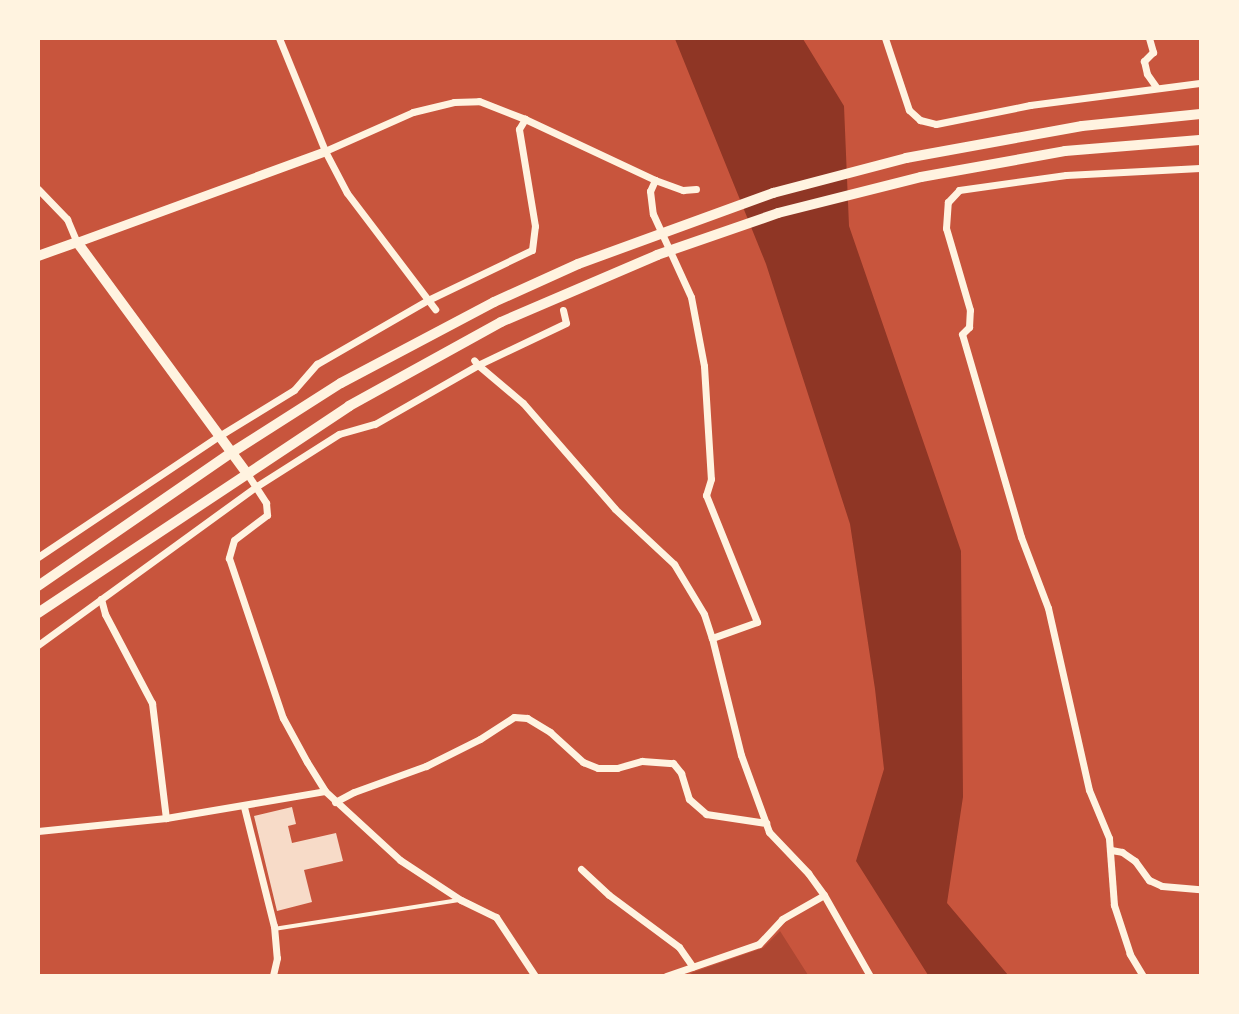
<!DOCTYPE html>
<style>
body{margin:0}
#map{position:relative;width:1239px;height:1014px;overflow:hidden;background:#c8553d;font-family:Commissioner,sans-serif}
div>[style]{position:absolute}
.green>*{inset:0;background:#ae4732}
.water>*{inset:0;background:#8f3625}
.building>*{inset:0;background:#f7dbc8}
.service>*{height:3.5px;margin:-1.75px;padding:0 1.75px;transform-origin:1.75px;border-radius:1.75px;background:#fff3e0}
.minor>*{height:7px;margin:-3.5px;padding:0 3.5px;transform-origin:3.5px;border-radius:3.5px;background:#fff3e0}
.tertiary>*{height:9px;margin:-4.5px;padding:0 4.5px;transform-origin:4.5px;border-radius:4.5px;background:#fff3e0}
.secondary>*{height:10px;margin:-5px;padding:0 5px;transform-origin:5px;border-radius:5px;background:#fff3e0}
.trunk>*{height:10px;margin:-5px;padding:0 5px;transform-origin:5px;border-radius:5px;background:#fff3e0}
span{translate:-50% -50%;white-space:nowrap;text-align:center;line-height:1.15;-webkit-text-stroke:6px #fff3e0;paint-order:stroke}
.frame{position:absolute;inset:0;border:40px solid #fff3e0;pointer-events:none}
</style>
<div id="map">
<div class="green">
<i style="clip-path:polygon(780px 931px,808px 975px,693px 976px,691px 973px,763px 948px)"></i>
</div>
<div class="water">
<i style="clip-path:polygon(675px 39px,803px 39px,844px 106px,849px 226px,961px 551px,963px 797px,947px 903px,1008px 975px,928px 975px,856px 861px,884px 769px,875px 689px,850px 524px,766px 264px)"></i>
</div>
<div class="building">
<i style="clip-path:polygon(292px 807px,296px 824px,288px 826px,292px 843px,336px 833px,343px 861px,304px 870px,312px 902px,277px 911px,254px 816px)"></i>
</div>
<div class="service">
<i style="left:274px;top:929px;width:187px;rotate:-8.9deg"></i>
</div>
<div class="minor">
<i style="left:279px;top:38px;width:122px;rotate:67.8deg"></i>
<i style="left:325px;top:151px;width:47px;rotate:62.4deg"></i>
<i style="left:347px;top:193px;width:146px;rotate:52.8deg"></i>
<i style="left:885px;top:38px;width:76px;rotate:71.6deg"></i>
<i style="left:909px;top:110px;width:15px;rotate:42deg"></i>
<i style="left:920px;top:120px;width:16px;rotate:14deg"></i>
<i style="left:936px;top:124px;width:96px;rotate:-11.4deg"></i>
<i style="left:1030px;top:105px;width:171px;rotate:-7.4deg"></i>
<i style="left:1149px;top:38px;width:15px;rotate:74deg"></i>
<i style="left:1153px;top:52px;width:13px;rotate:135deg"></i>
<i style="left:1144px;top:61px;width:13px;rotate:77deg"></i>
<i style="left:1147px;top:74px;width:16px;rotate:55deg"></i>
<i style="left:325px;top:151px;width:96px;rotate:-23.9deg"></i>
<i style="left:413px;top:112px;width:42px;rotate:-13.7deg"></i>
<i style="left:454px;top:102px;width:25px;rotate:-2deg"></i>
<i style="left:479px;top:101px;width:49px;rotate:21.4deg"></i>
<i style="left:525px;top:119px;width:144px;rotate:25.1deg"></i>
<i style="left:655px;top:180px;width:12px;rotate:114deg"></i>
<i style="left:650px;top:191px;width:23px;rotate:83deg"></i>
<i style="left:653px;top:214px;width:91px;rotate:65.4deg"></i>
<i style="left:691px;top:297px;width:70px;rotate:79.3deg"></i>
<i style="left:704px;top:366px;width:113px;rotate:86.5deg"></i>
<i style="left:711px;top:479px;width:17px;rotate:107deg"></i>
<i style="left:706px;top:495px;width:137px;rotate:68.1deg"></i>
<i style="left:757px;top:622px;width:48px;rotate:160.4deg"></i>
<i style="left:655px;top:180px;width:30px;rotate:20deg"></i>
<i style="left:683px;top:190px;width:13px;rotate:-4deg"></i>
<i style="left:38px;top:189px;width:42px;rotate:46deg"></i>
<i style="left:67px;top:219px;width:25px;rotate:67deg"></i>
<i style="left:563px;top:310px;width:13px;rotate:77deg"></i>
<i style="left:566px;top:323px;width:98px;rotate:154.5deg"></i>
<i style="left:478px;top:365px;width:59px;rotate:40.2deg"></i>
<i style="left:523px;top:403px;width:140px;rotate:49deg"></i>
<i style="left:615px;top:509px;width:81px;rotate:43deg"></i>
<i style="left:674px;top:564px;width:58px;rotate:59deg"></i>
<i style="left:704px;top:614px;width:25px;rotate:72deg"></i>
<i style="left:712px;top:638px;width:121px;rotate:76.1deg"></i>
<i style="left:741px;top:755px;width:82px;rotate:70deg"></i>
<i style="left:769px;top:832px;width:57px;rotate:46.4deg"></i>
<i style="left:808px;top:873px;width:27px;rotate:54deg"></i>
<i style="left:824px;top:895px;width:93px;rotate:60.4deg"></i>
<i style="left:246px;top:472px;width:37px;rotate:57deg"></i>
<i style="left:266px;top:503px;width:12px;rotate:85deg"></i>
<i style="left:267px;top:515px;width:41px;rotate:142.9deg"></i>
<i style="left:234px;top:540px;width:19px;rotate:106deg"></i>
<i style="left:229px;top:558px;width:169px;rotate:71.4deg"></i>
<i style="left:283px;top:718px;width:50px;rotate:61.4deg"></i>
<i style="left:307px;top:762px;width:34px;rotate:58deg"></i>
<i style="left:325px;top:791px;width:102px;rotate:42.6deg"></i>
<i style="left:400px;top:860px;width:73px;rotate:33.3deg"></i>
<i style="left:461px;top:900px;width:39px;rotate:26deg"></i>
<i style="left:496px;top:917px;width:71px;rotate:56.5deg"></i>
<i style="left:38px;top:557px;width:218px;rotate:-33.8deg"></i>
<i style="left:219px;top:436px;width:88px;rotate:-31.5deg"></i>
<i style="left:294px;top:390px;width:35px;rotate:-49deg"></i>
<i style="left:317px;top:364px;width:128px;rotate:-30deg"></i>
<i style="left:428px;top:300px;width:115px;rotate:-25.7deg"></i>
<i style="left:532px;top:250px;width:24px;rotate:-83deg"></i>
<i style="left:535px;top:226px;width:98px;rotate:-99.4deg"></i>
<i style="left:519px;top:129px;width:12px;rotate:-59deg"></i>
<i style="left:101px;top:599px;width:16px;rotate:75deg"></i>
<i style="left:105px;top:614px;width:101px;rotate:62.2deg"></i>
<i style="left:152px;top:703px;width:116px;rotate:83.1deg"></i>
<i style="left:38px;top:645px;width:271px;rotate:-36deg"></i>
<i style="left:257px;top:486px;width:97px;rotate:-32.4deg"></i>
<i style="left:339px;top:434px;width:37px;rotate:-16deg"></i>
<i style="left:375px;top:424px;width:119px;rotate:-29.8deg"></i>
<i style="left:478px;top:365px;width:6px;rotate:-129deg"></i>
<i style="left:335px;top:802px;width:21px;rotate:-28deg"></i>
<i style="left:354px;top:792px;width:77px;rotate:-19.9deg"></i>
<i style="left:426px;top:766px;width:60px;rotate:-26.6deg"></i>
<i style="left:480px;top:739px;width:40px;rotate:-32.9deg"></i>
<i style="left:514px;top:717px;width:13px;rotate:4deg"></i>
<i style="left:527px;top:718px;width:27px;rotate:31deg"></i>
<i style="left:550px;top:732px;width:45px;rotate:42.3deg"></i>
<i style="left:583px;top:762px;width:16px;rotate:22deg"></i>
<i style="left:598px;top:768px;width:19px"></i>
<i style="left:617px;top:768px;width:26px;rotate:-16deg"></i>
<i style="left:642px;top:761px;width:31px;rotate:4deg"></i>
<i style="left:673px;top:763px;width:13px;rotate:51deg"></i>
<i style="left:681px;top:773px;width:27px;rotate:73deg"></i>
<i style="left:689px;top:799px;width:23px;rotate:41deg"></i>
<i style="left:706px;top:814px;width:61px;rotate:8.5deg"></i>
<i style="left:244px;top:807px;width:123px;rotate:75.9deg"></i>
<i style="left:274px;top:926px;width:32px;rotate:85deg"></i>
<i style="left:277px;top:958px;width:18px;rotate:103deg"></i>
<i style="left:38px;top:831px;width:129px;rotate:-5.8deg"></i>
<i style="left:166px;top:818px;width:161px;rotate:-9.6deg"></i>
<i style="left:1111px;top:850px;width:11px;rotate:10deg"></i>
<i style="left:1122px;top:852px;width:16px;rotate:35deg"></i>
<i style="left:1135px;top:861px;width:24px;rotate:54deg"></i>
<i style="left:1149px;top:880px;width:14px;rotate:25deg"></i>
<i style="left:1162px;top:886px;width:38px;rotate:5deg"></i>
<i style="left:581px;top:869px;width:38px;rotate:43deg"></i>
<i style="left:609px;top:895px;width:87px;rotate:36.6deg"></i>
<i style="left:679px;top:947px;width:24px;rotate:55deg"></i>
<i style="left:666px;top:976px;width:98px;rotate:-19deg"></i>
<i style="left:759px;top:944px;width:34px;rotate:-47deg"></i>
<i style="left:782px;top:919px;width:48px;rotate:-29.7deg"></i>
<i style="left:1143px;top:976px;width:26px;rotate:-121deg"></i>
<i style="left:1130px;top:954px;width:52px;rotate:-108.1deg"></i>
<i style="left:1114px;top:905px;width:67px;rotate:-94.3deg"></i>
<i style="left:1109px;top:838px;width:52px;rotate:-112.6deg"></i>
<i style="left:1089px;top:790px;width:187px;rotate:-102.7deg"></i>
<i style="left:1048px;top:608px;width:76px;rotate:-110.8deg"></i>
<i style="left:1021px;top:537px;width:211px;rotate:-106.2deg"></i>
<i style="left:962px;top:334px;width:10px;rotate:-45deg"></i>
<i style="left:969px;top:327px;width:17px;rotate:-87deg"></i>
<i style="left:970px;top:310px;width:85px;rotate:-106.3deg"></i>
<i style="left:946px;top:228px;width:26px;rotate:-86deg"></i>
<i style="left:948px;top:202px;width:16px;rotate:-47deg"></i>
<i style="left:959px;top:190px;width:108px;rotate:-8deg"></i>
<i style="left:1066px;top:175px;width:134px;rotate:-3deg"></i>
</div>
<div class="tertiary">
<i style="left:77px;top:242px;width:264px;rotate:-20.1deg"></i>
</div>
<div class="secondary">
<i style="left:38px;top:256px;width:41px;rotate:-19.7deg"></i>
<i style="left:77px;top:242px;width:285px;rotate:53.7deg"></i>
</div>
<div class="trunk">
<i style="left:38px;top:586px;width:234px;rotate:-34.6deg"></i>
<i style="left:231px;top:453px;width:130px;rotate:-32.5deg"></i>
<i style="left:341px;top:383px;width:173px;rotate:-27.9deg"></i>
<i style="left:494px;top:302px;width:92px;rotate:-24.3deg"></i>
<i style="left:578px;top:264px;width:208px;rotate:-20deg"></i>
<i style="left:773px;top:193px;width:138px;rotate:-14.7deg"></i>
<i style="left:906px;top:158px;width:179px;rotate:-10.3deg"></i>
<i style="left:1082px;top:126px;width:119px;rotate:-5.8deg"></i>
<i style="left:38px;top:613px;width:374px;rotate:-33.6deg"></i>
<i style="left:349px;top:406px;width:174px;rotate:-28.9deg"></i>
<i style="left:501px;top:322px;width:170px;rotate:-23.2deg"></i>
<i style="left:657px;top:255px;width:128px;rotate:-19.1deg"></i>
<i style="left:778px;top:213px;width:147px;rotate:-14.1deg"></i>
<i style="left:921px;top:177px;width:146px;rotate:-10.2deg"></i>
<i style="left:1065px;top:151px;width:135px;rotate:-4.7deg"></i>
</div>
<div class="frame"></div>
</div>
